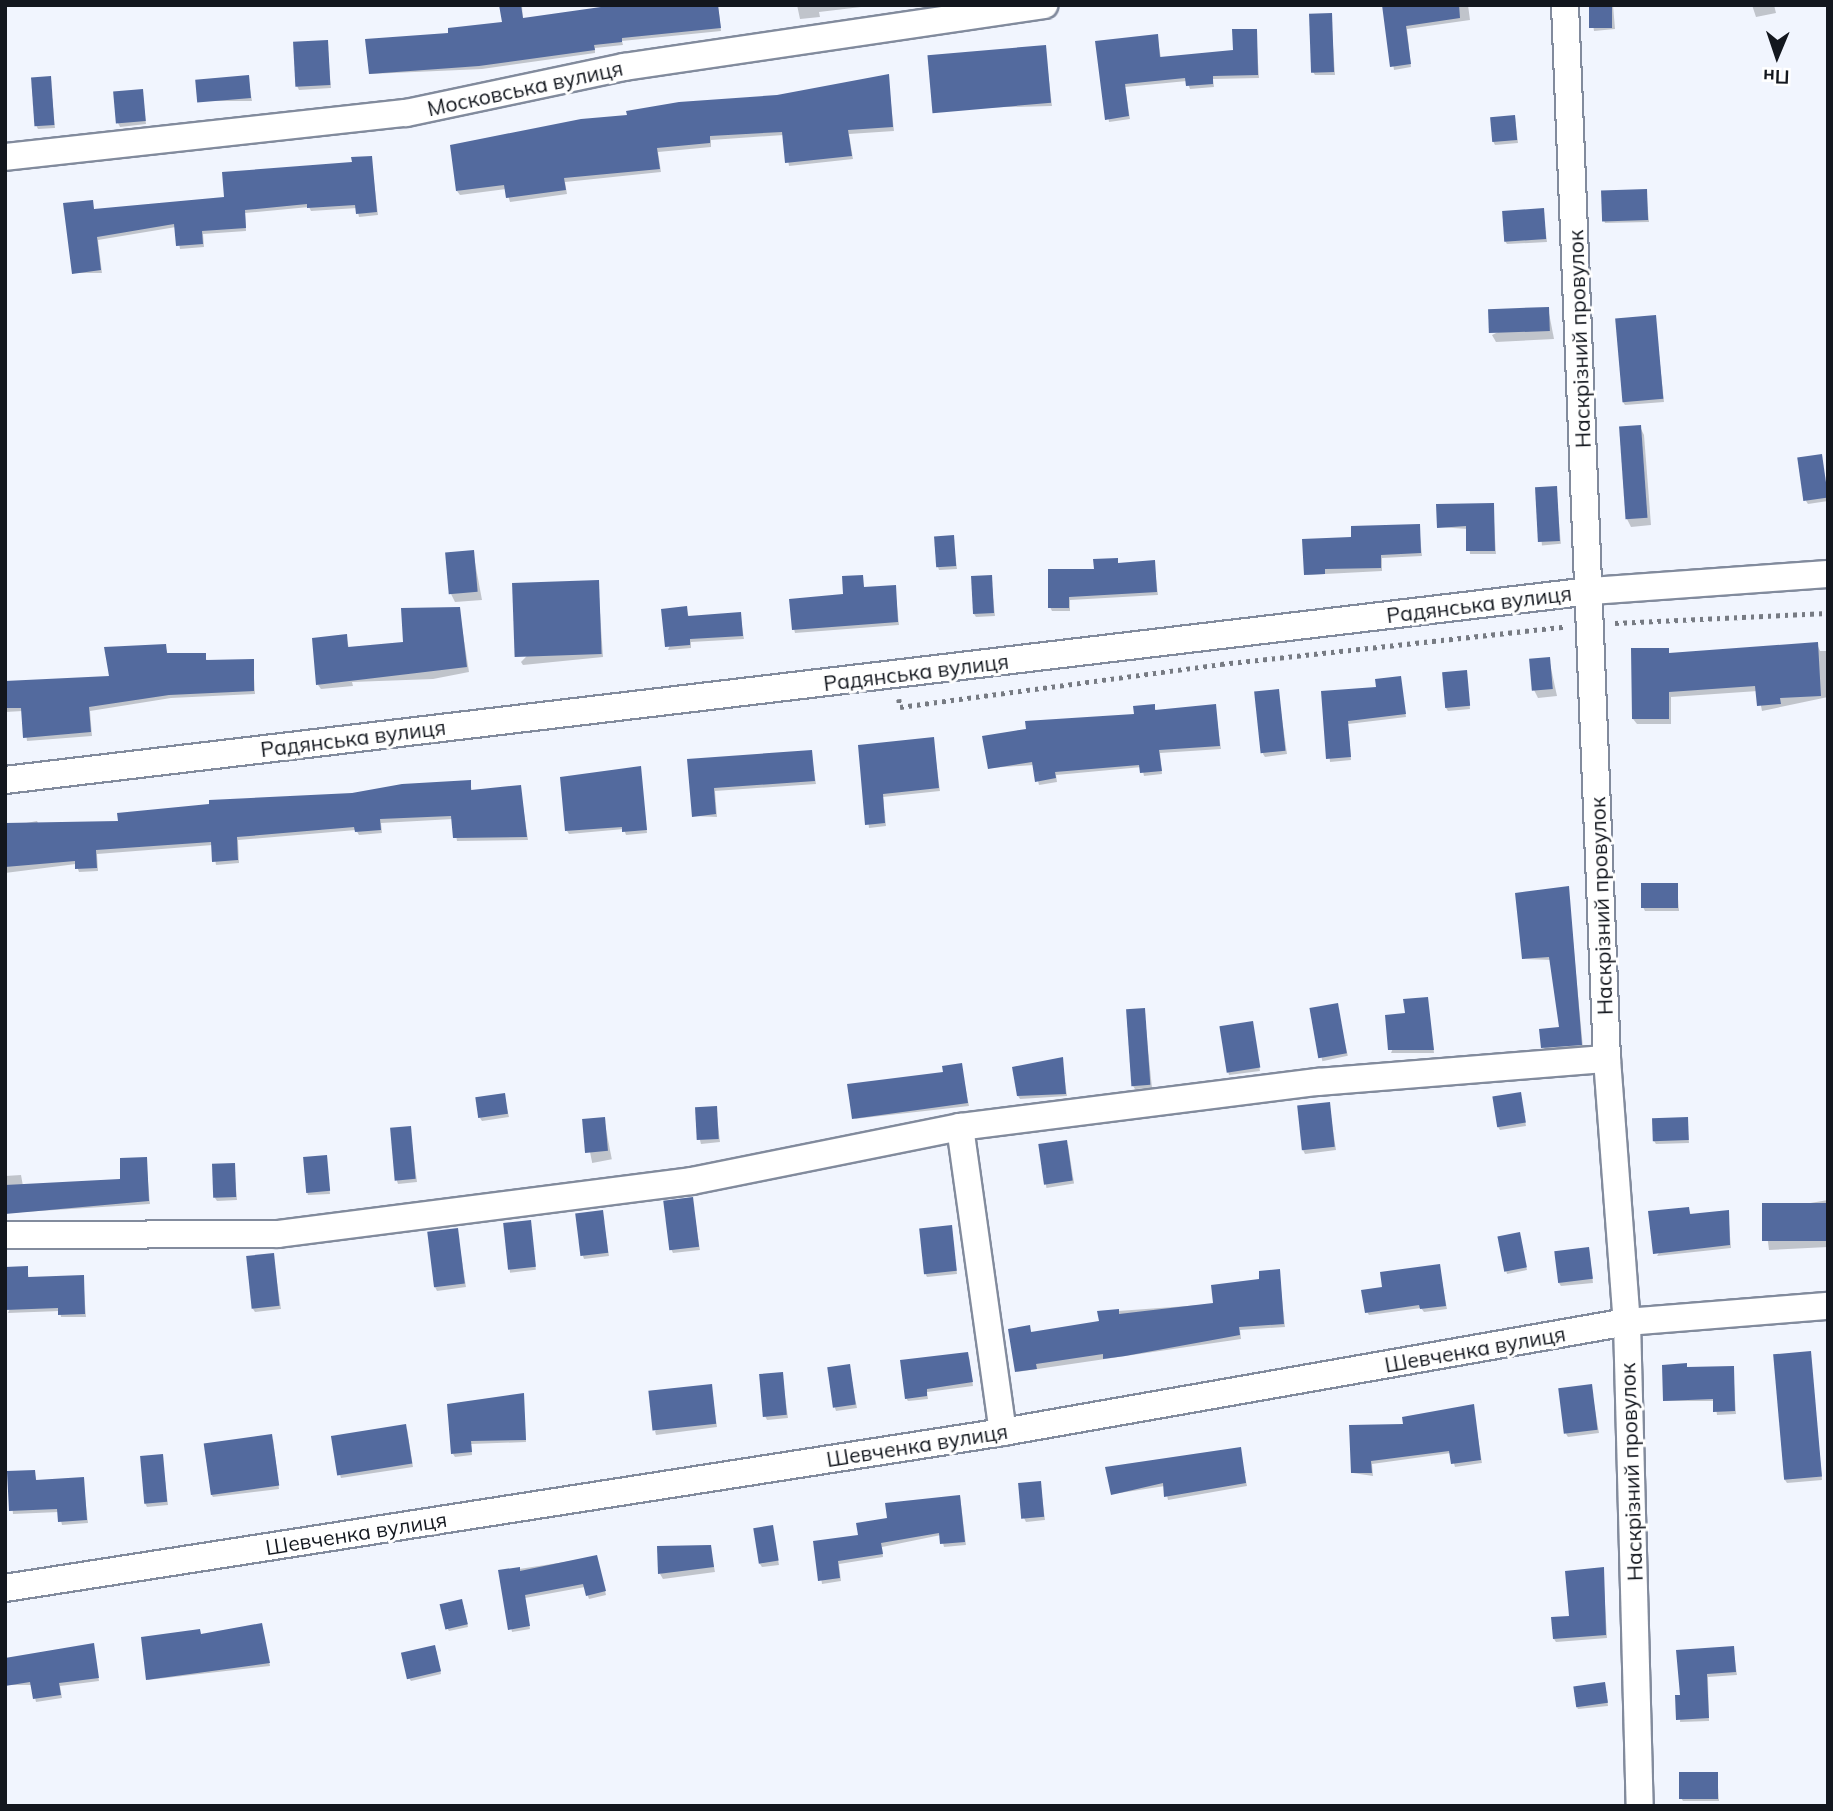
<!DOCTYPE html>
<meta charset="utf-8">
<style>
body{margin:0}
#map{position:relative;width:1833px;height:1811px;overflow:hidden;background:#f1f5fe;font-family:Mulish,sans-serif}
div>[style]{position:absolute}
.shadow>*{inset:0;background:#0003;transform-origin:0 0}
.building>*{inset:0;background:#536a9e;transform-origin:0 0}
.path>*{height:4.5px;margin-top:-2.25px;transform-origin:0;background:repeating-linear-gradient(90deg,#777b83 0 3.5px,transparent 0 8.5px)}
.roads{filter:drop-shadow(2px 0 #828b9d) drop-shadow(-2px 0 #828b9d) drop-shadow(0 2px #828b9d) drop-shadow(0 -2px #828b9d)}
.street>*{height:26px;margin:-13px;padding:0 13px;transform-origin:13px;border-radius:13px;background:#fff}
span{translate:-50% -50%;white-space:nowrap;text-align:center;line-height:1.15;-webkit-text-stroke:6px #fff;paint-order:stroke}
.street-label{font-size:21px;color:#13171e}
.frame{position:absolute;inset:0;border:7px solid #13171e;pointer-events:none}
.north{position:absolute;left:1742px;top:21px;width:70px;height:70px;-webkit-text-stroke:5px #fff;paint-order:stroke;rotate:182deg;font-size:19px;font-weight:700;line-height:28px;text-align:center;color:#13171e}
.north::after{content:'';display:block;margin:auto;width:24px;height:32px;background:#13171e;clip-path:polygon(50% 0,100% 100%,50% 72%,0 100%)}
</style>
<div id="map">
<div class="shadow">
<i style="clip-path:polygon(501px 5px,522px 5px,523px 20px,648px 5px,718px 5px,721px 31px,622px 41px,623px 45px,595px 48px,595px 53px,482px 69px,370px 74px,366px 41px,450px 35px,504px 24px)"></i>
<i style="clip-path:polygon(797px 5px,878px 5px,819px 12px,820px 17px,800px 19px)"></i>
<i style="clip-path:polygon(1384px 5px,1468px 5px,1470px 20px,1407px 29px,1411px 67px,1394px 70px)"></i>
<i style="clip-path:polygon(1590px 5px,1613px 5px,1615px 29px,1594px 31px)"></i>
<i style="clip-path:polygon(1752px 5px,1774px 5px,1776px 13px,1756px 17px)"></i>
<i style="clip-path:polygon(1331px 15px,1335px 75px,1315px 75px,1313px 72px)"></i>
<i style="clip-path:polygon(1256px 30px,1259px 78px,1213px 79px,1214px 87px,1190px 89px,1187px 81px,1125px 87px,1130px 119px,1109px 122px,1097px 42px,1157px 36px,1161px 58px,1235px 51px)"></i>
<i style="clip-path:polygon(327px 42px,331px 88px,299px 90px,297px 86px)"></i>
<i style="clip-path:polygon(1045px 47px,1052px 106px,933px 109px)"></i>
<i style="clip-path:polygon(888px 76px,894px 131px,849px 134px,853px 159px,789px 166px,784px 135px,711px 140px,711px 147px,658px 152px,661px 172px,565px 182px,567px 194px,510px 202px,506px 189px,460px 195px,457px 191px,778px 96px)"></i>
<i style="clip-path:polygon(248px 77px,252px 101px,199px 101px)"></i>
<i style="clip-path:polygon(50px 78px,55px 128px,38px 129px,36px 125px)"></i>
<i style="clip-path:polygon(142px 90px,146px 124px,120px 127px,118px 123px)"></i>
<i style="clip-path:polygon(1515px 117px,1518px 143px,1495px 145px,1493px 141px)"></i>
<i style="clip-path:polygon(371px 157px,378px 215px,359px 217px,357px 208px,311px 211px,309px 207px,245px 213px,246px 231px,203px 234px,204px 247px,180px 249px,176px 227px,98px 240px,102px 273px,73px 273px,92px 202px,94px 211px,225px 199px)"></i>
<i style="clip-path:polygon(1646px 190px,1649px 222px,1605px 223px,1604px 220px)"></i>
<i style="clip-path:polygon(1543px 210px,1547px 242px,1507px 244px,1505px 241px)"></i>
<i style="clip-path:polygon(1548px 308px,1554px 339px,1496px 342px,1492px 335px)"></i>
<i style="clip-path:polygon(1655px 317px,1664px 402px,1625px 405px,1623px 402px)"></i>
<i style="clip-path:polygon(1640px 427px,1644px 435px,1651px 525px,1631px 527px,1627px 519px)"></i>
<i style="clip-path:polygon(1821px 455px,1828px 501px,1808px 504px,1806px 501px)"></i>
<i style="left:1556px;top:488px;width:56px;height:19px;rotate:85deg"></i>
<i style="clip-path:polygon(1493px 505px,1496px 554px,1470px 554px,1468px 529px,1438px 527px)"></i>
<i style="clip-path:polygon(1419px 526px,1422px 556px,1382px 558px,1382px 571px,1306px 575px,1353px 538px)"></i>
<i style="clip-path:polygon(953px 537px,957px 569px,939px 570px,938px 567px)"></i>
<i style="clip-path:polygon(473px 552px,482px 600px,455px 602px,451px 594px)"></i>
<i style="clip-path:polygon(1117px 559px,1119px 565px,1154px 562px,1158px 595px,1070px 600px,1070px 611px,1052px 611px,1050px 607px,1096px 571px)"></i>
<i style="clip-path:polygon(862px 577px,864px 589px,895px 587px,899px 625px,795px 633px,794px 629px,845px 595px)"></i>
<i style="clip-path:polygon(991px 577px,995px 616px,976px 617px,974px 614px)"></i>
<i style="clip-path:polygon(598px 582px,603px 657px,523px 665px,521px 662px)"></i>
<i style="clip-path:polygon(459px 608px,469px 672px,433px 679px,352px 682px,353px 686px,321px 689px,318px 685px,346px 636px,349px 648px,405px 644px)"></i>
<i style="clip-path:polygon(686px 608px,689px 617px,740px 614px,744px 639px,691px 642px,691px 648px,668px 650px)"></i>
<i style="clip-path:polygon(1817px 644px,1820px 651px,1828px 651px,1828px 697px,1762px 711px,1758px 691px,1671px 697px,1671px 724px,1637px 724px,1633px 719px,1668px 650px,1670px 655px)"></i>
<i style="clip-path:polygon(165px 646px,168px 655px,205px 655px,207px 662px,253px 661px,255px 694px,171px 698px,90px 711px,92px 736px,27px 741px,23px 711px,5px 712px,5px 682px,111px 678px)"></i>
<i style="clip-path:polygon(1549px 659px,1557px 696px,1538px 698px,1534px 690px)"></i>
<i style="clip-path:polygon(1466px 672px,1470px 709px,1448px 711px,1446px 708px)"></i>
<i style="clip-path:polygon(1400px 678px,1406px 717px,1348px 724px,1351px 760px,1330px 762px,1323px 693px,1378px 689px)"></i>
<i style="clip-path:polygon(1278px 691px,1287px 754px,1265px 757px,1263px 754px)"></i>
<i style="clip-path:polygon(1154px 706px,1156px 711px,1215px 706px,1221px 749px,1160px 753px,1162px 774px,1144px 776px,1142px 767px,1056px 775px,1057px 782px,1039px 785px,1034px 765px,989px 768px,1028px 730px,1027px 723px,1136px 716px)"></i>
<i style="clip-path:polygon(933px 739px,940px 791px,883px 797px,886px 826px,869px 828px,860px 746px)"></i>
<i style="clip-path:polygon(811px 752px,816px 784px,715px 791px,717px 817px,694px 816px,689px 761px)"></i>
<i style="clip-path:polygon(640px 768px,647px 833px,626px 835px,624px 829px,569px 834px,567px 831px)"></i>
<i style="clip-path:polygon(470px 782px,472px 792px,520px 786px,528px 840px,457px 841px,453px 819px,381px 823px,382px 833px,359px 835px,356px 830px,238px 840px,239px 863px,216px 865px,213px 845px,97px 854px,98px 871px,79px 872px,76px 864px,5px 873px,5px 827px,37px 821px,39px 825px,119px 823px)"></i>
<i style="clip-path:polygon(1677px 885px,1679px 911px,1645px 911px,1643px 907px)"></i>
<i style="clip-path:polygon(1568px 888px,1583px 1048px,1545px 1051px,1541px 1030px,1561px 1028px,1552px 960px,1524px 959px)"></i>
<i style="clip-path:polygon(1427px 999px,1434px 1053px,1391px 1053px,1407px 1015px)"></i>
<i style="left:1337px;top:1005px;width:52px;height:26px;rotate:78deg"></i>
<i style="clip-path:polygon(1144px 1010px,1152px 1088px,1135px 1089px,1133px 1086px)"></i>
<i style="clip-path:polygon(1252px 1023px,1260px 1071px,1229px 1075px,1228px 1071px)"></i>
<i style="clip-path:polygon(1062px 1059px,1067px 1096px,1020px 1099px,1018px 1096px)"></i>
<i style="clip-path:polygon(961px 1065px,969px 1106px,854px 1119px)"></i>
<i style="clip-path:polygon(1520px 1094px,1526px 1126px,1500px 1130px,1498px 1127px)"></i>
<i style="clip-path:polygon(504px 1095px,509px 1117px,482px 1121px,480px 1118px)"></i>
<i style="clip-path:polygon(1329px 1104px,1336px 1150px,1305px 1154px,1303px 1150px)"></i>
<i style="clip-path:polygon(716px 1108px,720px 1142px,701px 1144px,700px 1140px)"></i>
<i style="left:604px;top:1119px;width:41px;height:20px;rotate:79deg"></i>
<i style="clip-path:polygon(1687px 1119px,1689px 1143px,1656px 1144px,1654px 1141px)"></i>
<i style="clip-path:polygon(410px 1128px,417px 1182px,398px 1184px,397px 1181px)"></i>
<i style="left:1068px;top:1145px;width:39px;height:28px;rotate:81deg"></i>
<i style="clip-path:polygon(326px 1156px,330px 1194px,308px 1195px,307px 1192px)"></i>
<i style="clip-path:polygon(146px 1159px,150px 1204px,7px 1213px,5px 1176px,21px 1175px,23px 1186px,122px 1181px)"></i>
<i style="clip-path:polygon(234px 1165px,237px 1200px,217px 1201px,215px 1198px)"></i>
<i style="clip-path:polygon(692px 1199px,700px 1250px,673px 1253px,671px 1249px)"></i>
<i style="clip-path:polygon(1828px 1200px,1828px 1247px,1769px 1250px,1764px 1211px)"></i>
<i style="clip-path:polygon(1688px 1208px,1691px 1215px,1728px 1212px,1731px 1248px,1657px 1256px)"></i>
<i style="clip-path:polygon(602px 1212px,609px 1256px,584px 1259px,583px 1256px)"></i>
<i style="left:530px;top:1222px;width:48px;height:26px;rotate:83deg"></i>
<i style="clip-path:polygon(951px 1227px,957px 1274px,927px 1277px,925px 1273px)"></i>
<i style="clip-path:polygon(457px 1230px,466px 1287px,437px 1291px,435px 1287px)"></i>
<i style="clip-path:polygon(1519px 1234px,1527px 1270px,1507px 1274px,1506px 1270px)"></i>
<i style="clip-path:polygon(1589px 1249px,1593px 1283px,1561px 1286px,1559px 1283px)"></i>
<i style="clip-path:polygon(273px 1255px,281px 1309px,255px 1312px,253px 1309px)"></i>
<i style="clip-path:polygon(1439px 1265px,1447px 1309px,1424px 1312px,1421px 1308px,1369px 1315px,1367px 1312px)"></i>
<i style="clip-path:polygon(27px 1268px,29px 1279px,83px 1277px,86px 1317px,61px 1317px,60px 1311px,8px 1313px)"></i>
<i style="clip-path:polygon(1279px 1271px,1285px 1327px,1240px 1330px,1241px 1339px,1017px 1372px,1010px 1331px,1029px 1327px,1032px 1333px,1101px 1323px,1118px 1311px,1215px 1304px)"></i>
<i style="clip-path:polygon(1810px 1353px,1822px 1480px,1787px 1483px,1785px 1480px)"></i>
<i style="clip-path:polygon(969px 1357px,973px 1386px,927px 1392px,928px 1399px,908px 1401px,906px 1398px)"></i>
<i style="clip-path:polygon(849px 1365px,857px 1408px,836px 1411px,835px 1408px)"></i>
<i style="clip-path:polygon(1733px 1368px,1736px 1414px,1717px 1415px,1715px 1401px,1665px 1401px,1688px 1369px)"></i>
<i style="clip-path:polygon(782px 1374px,788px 1418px,767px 1420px,765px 1416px)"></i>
<i style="clip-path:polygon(711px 1386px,717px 1427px,656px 1435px,655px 1431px)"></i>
<i style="clip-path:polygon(1591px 1386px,1599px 1433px,1568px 1437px,1566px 1434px)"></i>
<i style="clip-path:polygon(523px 1395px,526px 1442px,471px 1444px,472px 1455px,455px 1457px,453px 1454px)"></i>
<i style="clip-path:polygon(1473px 1406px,1482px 1463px,1455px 1467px,1451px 1453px,1372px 1464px,1373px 1476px,1353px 1473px,1405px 1425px)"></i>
<i style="clip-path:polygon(407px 1429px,413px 1467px,341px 1478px,340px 1475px)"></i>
<i style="clip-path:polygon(273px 1439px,279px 1489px,213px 1497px,211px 1494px)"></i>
<i style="clip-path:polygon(1240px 1449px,1247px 1486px,1168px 1500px,1165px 1486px,1113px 1494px)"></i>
<i style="clip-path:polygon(162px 1456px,168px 1505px,147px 1507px,145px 1503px)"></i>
<i style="clip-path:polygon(34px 1472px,37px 1482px,83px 1479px,88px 1523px,62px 1525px,59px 1512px,13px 1514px,9px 1473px)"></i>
<i style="clip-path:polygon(1040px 1482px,1045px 1520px,1026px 1522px,1024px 1518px)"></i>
<i style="clip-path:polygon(960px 1496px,966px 1545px,944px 1547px,941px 1535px,882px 1547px,883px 1557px,839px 1564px,841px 1581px,822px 1584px,815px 1543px,860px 1536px,889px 1519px)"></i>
<i style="clip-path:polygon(772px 1527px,779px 1565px,762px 1567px,760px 1564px)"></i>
<i style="clip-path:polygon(710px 1546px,715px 1572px,663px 1579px,660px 1574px)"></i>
<i style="clip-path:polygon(597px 1557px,606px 1595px,589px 1599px,585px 1587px,525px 1598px,530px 1629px,512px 1632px,500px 1572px)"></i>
<i style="clip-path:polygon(1603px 1569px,1607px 1638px,1556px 1642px,1554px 1639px)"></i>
<i style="clip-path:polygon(463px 1604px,468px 1627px,449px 1631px,447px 1628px)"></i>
<i style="clip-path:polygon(261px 1625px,270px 1666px,148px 1680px,143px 1638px,202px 1635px)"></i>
<i style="clip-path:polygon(93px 1645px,99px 1681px,60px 1686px,62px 1698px,36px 1702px,32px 1685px,7px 1685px)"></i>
<i style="clip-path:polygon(1733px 1648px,1737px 1675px,1708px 1677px,1709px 1721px,1680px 1722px,1682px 1696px)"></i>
<i style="clip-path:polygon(436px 1650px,441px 1674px,411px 1681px,409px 1678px)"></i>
<i style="clip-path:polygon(1605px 1684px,1608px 1706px,1578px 1709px,1576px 1705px)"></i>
<i style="clip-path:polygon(1717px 1774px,1719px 1801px,1683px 1801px,1681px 1798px)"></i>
</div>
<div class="building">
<i style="clip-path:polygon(499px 5px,521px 5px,523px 18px,615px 5px,718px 5px,721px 28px,622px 38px,622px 42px,594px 45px,595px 50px,479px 66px,369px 74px,365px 39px,448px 33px,448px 28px,502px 22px)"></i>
<i style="clip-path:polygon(1382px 5px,1459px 5px,1460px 18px,1406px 26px,1411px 64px,1390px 67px)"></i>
<i style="left:1589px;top:5px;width:23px;height:23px"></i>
<i style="left:1332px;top:13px;width:59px;height:23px;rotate:88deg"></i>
<i style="clip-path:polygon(1232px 29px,1257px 29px,1258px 75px,1213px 76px,1213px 84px,1186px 86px,1185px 78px,1125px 84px,1129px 116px,1105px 120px,1095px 41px,1158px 34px,1160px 57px,1233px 50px)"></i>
<i style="left:328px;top:40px;width:45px;height:35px;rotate:87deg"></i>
<i style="left:1046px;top:45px;width:58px;height:119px;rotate:85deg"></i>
<i style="clip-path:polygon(889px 74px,893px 127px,848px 130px,852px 156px,785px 163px,782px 132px,710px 136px,710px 143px,657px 148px,660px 169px,564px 178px,566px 190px,506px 198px,504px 185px,456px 191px,450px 145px,581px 119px,627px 115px,626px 111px,679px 102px,777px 95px)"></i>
<i style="left:249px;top:75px;width:23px;height:54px;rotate:85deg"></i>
<i style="left:51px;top:76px;width:49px;height:20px;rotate:86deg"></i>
<i style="left:143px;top:89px;width:32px;height:30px;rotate:85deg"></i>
<i style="left:1515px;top:115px;width:25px;height:25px;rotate:85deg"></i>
<i style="clip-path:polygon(372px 156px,377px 212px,356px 214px,355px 205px,307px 208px,307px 204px,245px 210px,246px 228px,202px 231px,203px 244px,176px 246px,174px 224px,97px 237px,101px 270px,72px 274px,63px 203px,93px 200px,94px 209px,224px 197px,222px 172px,352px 162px,351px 157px)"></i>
<i style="left:1647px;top:189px;width:31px;height:46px;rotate:88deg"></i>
<i style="left:1544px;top:208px;width:31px;height:42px;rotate:86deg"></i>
<i style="left:1549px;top:307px;width:24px;height:61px;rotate:88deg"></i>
<i style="left:1656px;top:315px;width:84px;height:41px;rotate:85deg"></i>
<i style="left:1641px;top:425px;width:93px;height:22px;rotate:86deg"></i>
<i style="left:1822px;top:454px;width:44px;height:25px;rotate:82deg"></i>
<i style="left:1557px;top:486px;width:55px;height:22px;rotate:87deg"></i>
<i style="clip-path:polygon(1494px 503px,1495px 551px,1466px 551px,1466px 526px,1437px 528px,1436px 504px)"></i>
<i style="clip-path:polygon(1420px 524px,1421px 553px,1381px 555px,1381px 568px,1325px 569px,1325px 574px,1304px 575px,1302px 539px,1351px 537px,1351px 526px)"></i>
<i style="left:954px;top:535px;width:31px;height:20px;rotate:86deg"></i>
<i style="left:474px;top:550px;width:42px;height:29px;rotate:85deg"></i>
<i style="clip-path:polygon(1118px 558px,1118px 563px,1155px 560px,1157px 592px,1069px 597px,1069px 608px,1048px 608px,1048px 569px,1094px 569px,1093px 559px)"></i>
<i style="clip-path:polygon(863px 575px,864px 587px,896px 585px,898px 622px,792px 630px,789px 599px,843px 594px,842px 576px)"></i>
<i style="left:992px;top:575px;width:38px;height:21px;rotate:87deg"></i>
<i style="left:599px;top:580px;width:74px;height:87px;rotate:88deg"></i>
<i style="clip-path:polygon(687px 606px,688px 616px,741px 612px,743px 636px,690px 639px,690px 645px,665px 647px,661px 609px)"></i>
<i style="clip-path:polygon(460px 607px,467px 667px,316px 685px,312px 638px,347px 634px,348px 647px,403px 642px,401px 608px)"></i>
<i style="clip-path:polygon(1818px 642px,1821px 696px,1780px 698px,1781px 704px,1757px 706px,1755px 686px,1669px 692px,1669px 719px,1632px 719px,1631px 648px,1669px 648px,1669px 653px)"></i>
<i style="clip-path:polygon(166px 644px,167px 653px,206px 653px,206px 660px,254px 659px,254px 691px,169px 695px,89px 707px,91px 732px,23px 738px,21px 708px,5px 708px,5px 681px,109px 676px,104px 647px)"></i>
<i style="left:1550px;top:657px;width:32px;height:21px;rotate:85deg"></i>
<i style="left:1467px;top:670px;width:36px;height:25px;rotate:85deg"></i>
<i style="clip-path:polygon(1401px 676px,1406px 714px,1348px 721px,1351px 757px,1326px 759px,1321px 691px,1376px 687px,1375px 679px)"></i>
<i style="left:1279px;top:689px;width:62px;height:25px;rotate:84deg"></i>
<i style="clip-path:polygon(1155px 704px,1155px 710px,1216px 704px,1220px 746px,1159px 750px,1162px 771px,1140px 773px,1139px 765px,1055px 772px,1056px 778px,1035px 782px,1032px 762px,988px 769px,982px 736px,1026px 729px,1025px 721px,1134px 714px,1133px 706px)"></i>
<i style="clip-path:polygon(934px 737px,939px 788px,883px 794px,885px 823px,865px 825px,858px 745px)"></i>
<i style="clip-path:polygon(812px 750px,815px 781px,714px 788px,716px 814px,692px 817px,687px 759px)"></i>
<i style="clip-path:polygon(641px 766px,647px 830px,622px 832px,622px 827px,565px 831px,560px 777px)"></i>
<i style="clip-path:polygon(471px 780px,471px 790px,521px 785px,527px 837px,453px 838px,451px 816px,380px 819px,381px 830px,355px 832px,354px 827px,237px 837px,238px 860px,212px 862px,211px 842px,96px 850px,97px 868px,75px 869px,75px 861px,5px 867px,5px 823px,118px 821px,117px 813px,209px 804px,209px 800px,352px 793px,402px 784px)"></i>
<i style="left:1641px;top:883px;width:37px;height:25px"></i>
<i style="clip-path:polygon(1569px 886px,1582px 1045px,1541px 1048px,1539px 1029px,1559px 1027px,1549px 957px,1522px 959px,1515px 893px)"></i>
<i style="clip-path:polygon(1428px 997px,1434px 1050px,1388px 1050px,1385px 1015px,1405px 1013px,1403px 999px)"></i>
<i style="left:1338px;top:1003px;width:51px;height:29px;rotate:80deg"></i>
<i style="left:1145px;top:1008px;width:77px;height:19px;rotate:86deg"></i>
<i style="left:1253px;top:1021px;width:47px;height:34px;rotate:81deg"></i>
<i style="clip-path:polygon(1063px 1057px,1066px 1094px,1017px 1096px,1012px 1067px)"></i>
<i style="clip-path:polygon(962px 1063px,968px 1103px,852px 1119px,847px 1084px,943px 1072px,942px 1066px)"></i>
<i style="left:1521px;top:1092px;width:31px;height:29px;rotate:81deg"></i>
<i style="left:505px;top:1093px;width:21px;height:30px;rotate:82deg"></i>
<i style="left:1330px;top:1102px;width:45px;height:33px;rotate:84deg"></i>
<i style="left:717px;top:1106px;width:33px;height:22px;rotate:87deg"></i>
<i style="left:605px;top:1117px;width:34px;height:23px;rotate:85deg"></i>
<i style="left:1688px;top:1117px;width:23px;height:36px;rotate:88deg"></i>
<i style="left:411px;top:1126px;width:53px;height:21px;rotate:85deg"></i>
<i style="left:1067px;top:1140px;width:41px;height:29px;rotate:82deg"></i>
<i style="left:327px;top:1155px;width:36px;height:24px;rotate:85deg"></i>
<i style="clip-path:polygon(147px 1157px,149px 1201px,5px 1214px,5px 1185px,120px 1179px,120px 1158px)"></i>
<i style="left:235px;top:1163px;width:34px;height:23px;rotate:88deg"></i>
<i style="left:693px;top:1197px;width:50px;height:30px;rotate:83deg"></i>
<i style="left:1828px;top:1203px;width:38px;height:66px;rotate:90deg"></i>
<i style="clip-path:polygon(1689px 1207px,1690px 1214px,1729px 1210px,1730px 1245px,1653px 1254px,1648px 1211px)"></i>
<i style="left:603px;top:1210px;width:43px;height:28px;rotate:83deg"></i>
<i style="left:531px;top:1220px;width:47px;height:28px;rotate:84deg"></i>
<i style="left:952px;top:1225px;width:46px;height:33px;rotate:84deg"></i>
<i style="left:458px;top:1228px;width:56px;height:31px;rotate:83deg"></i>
<i style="left:1520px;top:1232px;width:36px;height:23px;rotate:79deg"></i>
<i style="left:1589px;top:1247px;width:32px;height:35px;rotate:83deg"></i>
<i style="left:274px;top:1253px;width:53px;height:28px;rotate:84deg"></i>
<i style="clip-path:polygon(1440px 1264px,1446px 1306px,1420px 1309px,1419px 1305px,1365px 1313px,1361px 1290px,1382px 1287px,1380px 1272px)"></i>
<i style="clip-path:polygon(28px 1266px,28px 1277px,84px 1275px,85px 1314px,58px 1315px,58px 1308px,5px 1310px,5px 1267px)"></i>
<i style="clip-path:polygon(1280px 1269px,1284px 1324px,1239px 1327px,1240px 1335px,1125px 1356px,1103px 1359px,1103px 1354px,1036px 1364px,1037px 1369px,1015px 1372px,1008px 1329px,1030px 1325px,1031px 1332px,1099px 1321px,1097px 1311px,1119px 1309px,1119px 1314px,1213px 1303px,1211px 1285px,1259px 1279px,1259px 1271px)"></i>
<i style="left:1811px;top:1351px;width:126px;height:38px;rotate:85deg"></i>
<i style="clip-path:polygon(968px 1352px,973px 1382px,927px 1389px,927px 1396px,905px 1399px,900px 1360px)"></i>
<i style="clip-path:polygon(1687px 1363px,1687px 1367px,1734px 1366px,1735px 1411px,1713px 1412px,1713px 1399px,1663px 1401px,1662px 1365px)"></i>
<i style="left:850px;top:1364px;width:41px;height:23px;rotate:82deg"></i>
<i style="left:783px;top:1372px;width:43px;height:24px;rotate:85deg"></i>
<i style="left:712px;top:1384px;width:40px;height:64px;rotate:84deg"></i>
<i style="left:1592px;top:1384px;width:46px;height:34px;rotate:83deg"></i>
<i style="clip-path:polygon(524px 1393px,526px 1440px,471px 1441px,472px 1452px,451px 1454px,447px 1404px)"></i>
<i style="clip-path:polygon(1474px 1404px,1481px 1460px,1451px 1464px,1449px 1451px,1371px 1461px,1372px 1473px,1351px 1473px,1349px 1425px,1403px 1424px,1402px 1417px)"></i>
<i style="left:406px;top:1424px;width:40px;height:76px;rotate:81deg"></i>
<i style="left:272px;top:1434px;width:52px;height:69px;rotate:82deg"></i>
<i style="clip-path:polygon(1241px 1447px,1246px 1483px,1164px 1497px,1163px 1483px,1111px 1495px,1105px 1467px)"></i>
<i style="left:163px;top:1454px;width:48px;height:23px;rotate:85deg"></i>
<i style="clip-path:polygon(35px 1470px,36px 1480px,84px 1477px,87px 1520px,58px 1522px,57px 1509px,9px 1511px,7px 1471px)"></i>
<i style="left:1041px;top:1481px;width:36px;height:23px;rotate:85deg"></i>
<i style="clip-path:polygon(960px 1495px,965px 1542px,940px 1544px,939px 1533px,881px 1543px,883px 1554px,838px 1561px,840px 1578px,818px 1581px,813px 1541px,858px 1535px,856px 1523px,887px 1518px,885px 1503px)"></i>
<i style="left:773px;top:1525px;width:36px;height:20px;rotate:81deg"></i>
<i style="clip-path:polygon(711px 1545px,714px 1567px,658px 1574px,657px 1546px)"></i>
<i style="clip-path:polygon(597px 1555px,606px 1591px,586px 1596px,583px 1584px,525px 1595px,530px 1626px,508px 1630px,498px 1570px,520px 1567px,520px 1571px)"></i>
<i style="clip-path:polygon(1604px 1567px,1606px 1635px,1553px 1639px,1551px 1617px,1569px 1616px,1565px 1571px)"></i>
<i style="left:462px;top:1599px;width:26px;height:23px;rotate:77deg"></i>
<i style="clip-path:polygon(262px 1623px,270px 1663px,146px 1680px,141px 1637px,200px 1629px,201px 1634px)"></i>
<i style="clip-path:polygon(94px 1643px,99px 1678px,59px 1683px,61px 1695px,33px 1699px,30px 1682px,5px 1686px,5px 1658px)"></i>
<i style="left:435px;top:1645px;width:27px;height:35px;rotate:77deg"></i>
<i style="clip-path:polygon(1734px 1646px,1736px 1672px,1707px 1674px,1709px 1718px,1676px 1720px,1675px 1695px,1680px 1695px,1676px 1650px)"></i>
<i style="left:1605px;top:1682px;width:21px;height:32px;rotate:82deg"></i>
<i style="left:1679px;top:1772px;width:39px;height:27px"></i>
</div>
<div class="path">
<i style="left:1615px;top:623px;width:213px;rotate:-2.7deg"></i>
<i style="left:899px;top:699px;width:8px;rotate:83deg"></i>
<i style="left:900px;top:707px;width:324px;rotate:-7.6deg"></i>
<i style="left:1221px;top:664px;width:345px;rotate:-6.2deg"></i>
</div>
<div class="roads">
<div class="street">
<i style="left:1565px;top:5px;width:1055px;rotate:87.72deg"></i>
<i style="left:1607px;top:1059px;width:264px;rotate:85.7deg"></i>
<i style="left:1627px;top:1322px;width:484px;rotate:88.5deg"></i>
<i style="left:5px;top:157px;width:403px;rotate:-6.3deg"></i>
<i style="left:406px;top:113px;width:223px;rotate:-11.9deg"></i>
<i style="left:624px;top:67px;width:425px;rotate:-8.4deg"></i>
<i style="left:5px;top:780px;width:1596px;rotate:-6.8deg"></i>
<i style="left:1590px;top:591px;width:239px;rotate:-4.1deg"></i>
<i style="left:960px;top:1127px;width:308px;rotate:82deg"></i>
<i style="left:5px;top:1235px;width:273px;rotate:-0.2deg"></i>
<i style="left:278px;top:1234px;width:417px;rotate:-7.3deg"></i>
<i style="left:692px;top:1181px;width:273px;rotate:-11.4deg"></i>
<i style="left:960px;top:1127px;width:361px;rotate:-7.2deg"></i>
<i style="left:1318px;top:1082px;width:290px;rotate:-4.6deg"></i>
<i style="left:5px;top:1588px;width:1010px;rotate:-8.88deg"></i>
<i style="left:1003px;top:1432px;width:634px;rotate:-10deg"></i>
<i style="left:1627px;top:1322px;width:202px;rotate:-4.6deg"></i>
</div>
</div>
<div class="street-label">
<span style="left:525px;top:88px;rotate:-12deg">Московська вулиця</span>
<span style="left:1579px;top:339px;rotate:-92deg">Наскрізний провулок</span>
<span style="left:1479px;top:604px;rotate:-7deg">Радянська вулиця</span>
<span style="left:916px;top:672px;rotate:-7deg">Радянська вулиця</span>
<span style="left:353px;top:738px;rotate:-7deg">Радянська вулиця</span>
<span style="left:1601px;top:906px;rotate:-92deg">Наскрізний провулок</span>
<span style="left:1475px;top:1349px;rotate:-10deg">Шевченка вулиця</span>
<span style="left:917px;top:1445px;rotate:-9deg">Шевченка вулиця</span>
<span style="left:1631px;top:1472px;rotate:-92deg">Наскрізний провулок</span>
<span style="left:356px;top:1533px;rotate:-9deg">Шевченка вулиця</span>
</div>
<div class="frame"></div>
<div class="north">Пн</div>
</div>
